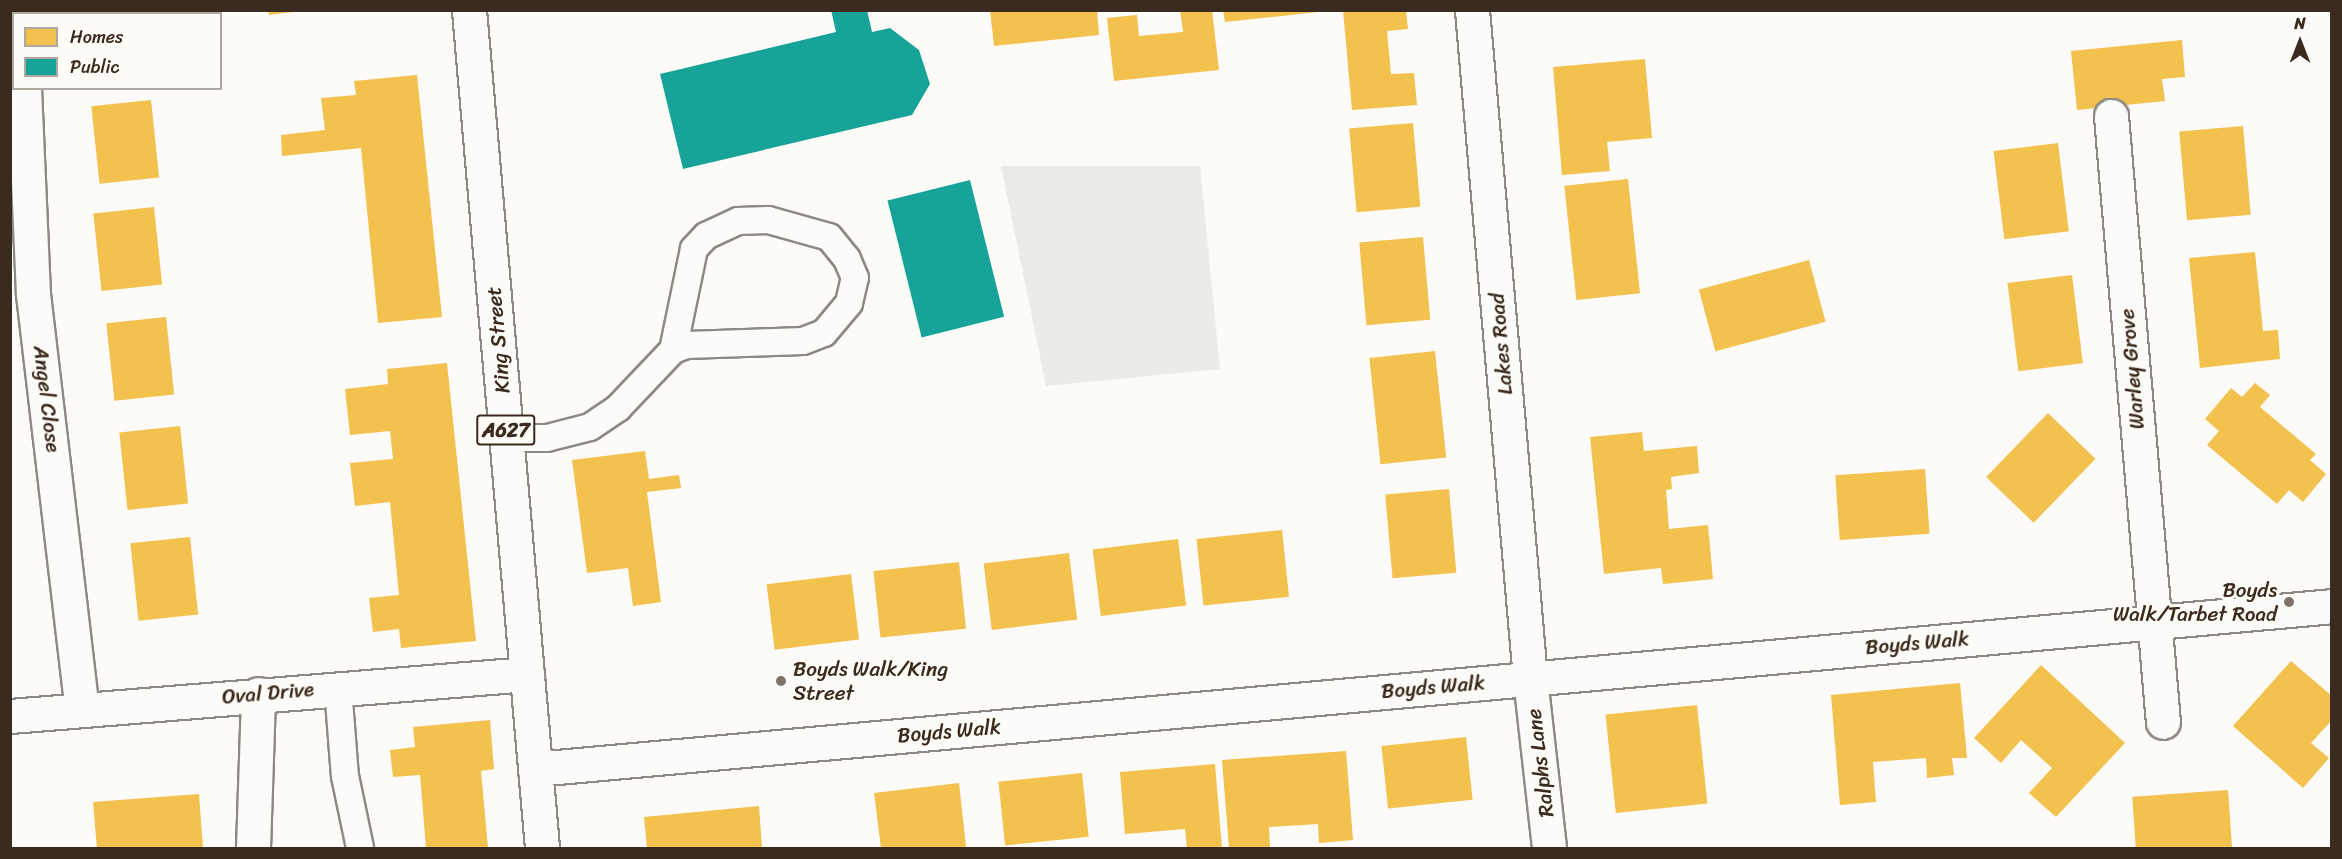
<!DOCTYPE html>
<style>
body{margin:0}
#map{position:relative;width:2342px;height:859px;overflow:hidden;background:#fcfbf8;font-family:Sriracha,sans-serif}
div>[style]{position:absolute}
.green>*{inset:0;background:#edebe6}
.homes>*{inset:0;background:#f2c14e;transform-origin:0 0}
.public>*{inset:0;background:#17a398;transform-origin:0 0}
.roads{filter:drop-shadow(2px 0 #8d8985) drop-shadow(-2px 0 #8d8985) drop-shadow(0 2px #8d8985) drop-shadow(0 -2px #8d8985)}
.service>*{height:26px;margin:-13px;padding:0 13px;transform-origin:13px;border-radius:13px;background:#fbfbf9}
.minor>*{height:33px;margin:-16.5px;padding:0 16.5px;transform-origin:16.5px;border-radius:16.5px;background:#fbfbf9}
.tertiary>*{height:33px;margin:-16.5px;padding:0 16.5px;transform-origin:16.5px;border-radius:16.5px;background:#fbfbf9}
.primary>*{height:33px;margin:-16.5px;padding:0 16.5px;transform-origin:16.5px;border-radius:16.5px;background:#fbfbf9}
.dots>*{width:16px;height:16px;translate:-50% -50%;box-sizing:border-box;border:3px solid #fdfcf7;border-radius:50%}
span{translate:-50% -50%;white-space:nowrap;text-align:center;line-height:1.15;-webkit-text-stroke:6px #fdfcf7;paint-order:stroke}
.shield-label span{padding:2px 4px;background:#fdfcf7;border:2px solid;border-radius:4px;-webkit-text-stroke-width:0}
.shield-label{font-size:20px;color:#3b2a1e;font-weight:700}
.street-label{font-size:21px;color:#3b2a1e}
.poi-label{font-size:21px;color:#3b2a1e}
.right{translate:-100% -50%;text-align:right}
.left{translate:0 -50%;text-align:left}
.frame{position:absolute;inset:0;border:12px solid #3b2a1e;pointer-events:none}
.legend{position:absolute;left:12px;top:12px;width:210px;height:78px;box-sizing:border-box;background:#fdfcf7;border:2px solid #afa8a0;margin:0;padding:8px 10px;list-style:none;font-size:18px;color:#3b2a1e}
.legend li{display:flex;align-items:center;gap:12px;height:30px}
.legend b{width:30px;border:2px solid #afa8a0}
.north{position:absolute;left:2270px;top:12px;width:60px;height:60px;-webkit-text-stroke:4px #fdfcf7;paint-order:stroke;rotate:0deg;font-size:16px;font-weight:700;line-height:24px;text-align:center;color:#3b2a1e}
.north::after{content:'';display:block;margin:auto;width:21px;height:27px;background:#3b2a1e;clip-path:polygon(50% 0,100% 100%,50% 72%,0 100%)}
</style>
<div id="map">
<div class="green">
<i style="clip-path:polygon(1001px 166px,1200px 166px,1220px 369px,1046px 386px)"></i>
</div>
<div class="homes">
<i style="left:87px;top:10px;width:61px;height:4px"></i>
<i style="clip-path:polygon(268px 10px,293px 10px,293px 12px,269px 15px)"></i>
<i style="clip-path:polygon(990px 10px,1097px 10px,1099px 35px,994px 46px)"></i>
<i style="clip-path:polygon(1180px 10px,1212px 10px,1219px 70px,1114px 81px,1107px 18px,1137px 15px,1139px 36px,1183px 32px)"></i>
<i style="clip-path:polygon(1223px 10px,1318px 10px,1318px 12px,1225px 22px)"></i>
<i style="clip-path:polygon(1343px 10px,1406px 10px,1408px 29px,1387px 31px,1391px 74px,1414px 73px,1417px 105px,1352px 110px)"></i>
<i style="clip-path:polygon(2182px 40px,2185px 77px,2162px 79px,2165px 101px,2077px 110px,2071px 51px)"></i>
<i style="clip-path:polygon(1645px 59px,1652px 138px,1607px 142px,1610px 171px,1562px 175px,1553px 67px)"></i>
<i style="clip-path:polygon(417px 75px,442px 317px,378px 323px,361px 148px,282px 156px,281px 135px,325px 130px,321px 98px,356px 95px,354px 81px)"></i>
<i style="left:151px;top:100px;width:78px;height:60px;rotate:84deg"></i>
<i style="left:1413px;top:123px;width:84px;height:64px;rotate:85deg"></i>
<i style="left:2243px;top:126px;width:89px;height:64px;rotate:85deg"></i>
<i style="left:2058px;top:143px;width:89px;height:65px;rotate:83deg"></i>
<i style="left:1628px;top:179px;width:115px;height:64px;rotate:84deg"></i>
<i style="left:154px;top:207px;width:78px;height:61px;rotate:84deg"></i>
<i style="left:1423px;top:237px;width:83px;height:64px;rotate:85deg"></i>
<i style="clip-path:polygon(2255px 252px,2263px 331px,2278px 330px,2280px 359px,2200px 368px,2189px 258px)"></i>
<i style="left:1809px;top:260px;width:64px;height:114px;rotate:75deg"></i>
<i style="left:2072px;top:275px;width:89px;height:65px;rotate:83deg"></i>
<i style="left:166px;top:317px;width:78px;height:60px;rotate:84deg"></i>
<i style="left:1435px;top:351px;width:107px;height:66px;rotate:84deg"></i>
<i style="clip-path:polygon(447px 363px,476px 641px,401px 648px,399px 629px,373px 632px,369px 598px,399px 595px,390px 502px,355px 506px,350px 463px,393px 459px,390px 431px,350px 435px,345px 389px,388px 384px,387px 369px)"></i>
<i style="clip-path:polygon(2255px 383px,2270px 395px,2260px 407px,2316px 454px,2310px 460px,2326px 474px,2303px 502px,2289px 490px,2277px 504px,2207px 445px,2219px 431px,2205px 419px,2231px 388px,2242px 397px)"></i>
<i style="left:2048px;top:413px;width:66px;height:89px;rotate:44deg"></i>
<i style="left:180px;top:426px;width:78px;height:61px;rotate:84deg"></i>
<i style="clip-path:polygon(1642px 432px,1644px 451px,1697px 446px,1699px 473px,1671px 477px,1672px 489px,1666px 490px,1669px 529px,1708px 525px,1713px 579px,1663px 584px,1661px 568px,1604px 574px,1590px 437px)"></i>
<i style="clip-path:polygon(645px 451px,649px 479px,679px 475px,681px 488px,647px 492px,661px 602px,633px 606px,628px 568px,587px 573px,572px 460px)"></i>
<i style="left:1925px;top:469px;width:65px;height:90px;rotate:86deg"></i>
<i style="left:1449px;top:489px;width:84px;height:64px;rotate:85deg"></i>
<i style="left:1282px;top:530px;width:67px;height:86px;rotate:84deg"></i>
<i style="left:190px;top:537px;width:78px;height:60px;rotate:84deg"></i>
<i style="left:1178px;top:539px;width:67px;height:86px;rotate:83deg"></i>
<i style="left:1069px;top:553px;width:67px;height:86px;rotate:83deg"></i>
<i style="left:959px;top:562px;width:67px;height:86px;rotate:84deg"></i>
<i style="left:851px;top:574px;width:66px;height:85px;rotate:83deg"></i>
<i style="clip-path:polygon(2291px 661px,2332px 696px,2332px 720px,2311px 743px,2329px 758px,2303px 788px,2233px 726px)"></i>
<i style="clip-path:polygon(2041px 665px,2125px 743px,2056px 817px,2029px 793px,2052px 768px,2021px 740px,2001px 763px,1974px 738px)"></i>
<i style="clip-path:polygon(1960px 683px,1967px 758px,1952px 758px,1954px 775px,1927px 778px,1926px 758px,1873px 762px,1876px 802px,1840px 805px,1831px 695px)"></i>
<i style="left:1697px;top:705px;width:99px;height:92px;rotate:84deg"></i>
<i style="clip-path:polygon(490px 720px,494px 769px,481px 771px,488px 848px,426px 848px,420px 775px,393px 777px,390px 750px,415px 747px,413px 727px)"></i>
<i style="left:1466px;top:737px;width:63px;height:85px;rotate:84deg"></i>
<i style="clip-path:polygon(1346px 751px,1353px 840px,1319px 843px,1318px 824px,1269px 827px,1270px 848px,1229px 848px,1222px 760px)"></i>
<i style="clip-path:polygon(1215px 764px,1222px 848px,1187px 848px,1185px 829px,1125px 834px,1120px 772px)"></i>
<i style="left:1082px;top:773px;width:64px;height:84px;rotate:84deg"></i>
<i style="clip-path:polygon(959px 783px,966px 847px,881px 848px,874px 793px)"></i>
<i style="left:2228px;top:790px;width:58px;height:96px;rotate:86deg"></i>
<i style="clip-path:polygon(199px 794px,203px 848px,97px 848px,93px 802px)"></i>
<i style="clip-path:polygon(759px 806px,762px 848px,647px 848px,644px 817px)"></i>
</div>
<div class="public">
<i style="clip-path:polygon(831px 10px,867px 10px,872px 32px,890px 28px,919px 50px,930px 84px,912px 115px,683px 169px,660px 74px,836px 32px)"></i>
<i style="left:970px;top:180px;width:141px;height:85px;rotate:76deg"></i>
</div>
<div class="roads">
<div class="service">
<i style="left:506px;top:438px;width:41px"></i>
<i style="left:547px;top:438px;width:44px;rotate:-14.3deg"></i>
<i style="left:590px;top:427px;width:34px;rotate:-34deg"></i>
<i style="left:618px;top:408px;width:80px;rotate:-46.5deg"></i>
<i style="left:673px;top:350px;width:15px;rotate:-20deg"></i>
<i style="left:687px;top:345px;width:116px;rotate:-2deg"></i>
<i style="left:803px;top:341px;width:22px;rotate:-21deg"></i>
<i style="left:824px;top:333px;width:39px;rotate:-50deg"></i>
<i style="left:849px;top:303px;width:26px;rotate:-77deg"></i>
<i style="left:855px;top:278px;width:21px;rotate:-113deg"></i>
<i style="left:847px;top:259px;width:28px;rotate:-129deg"></i>
<i style="left:829px;top:237px;width:63px;rotate:-164.4deg"></i>
<i style="left:768px;top:220px;width:30px;rotate:178deg"></i>
<i style="left:738px;top:221px;width:35px;rotate:155deg"></i>
<i style="left:706px;top:236px;width:18px;rotate:133deg"></i>
<i style="left:694px;top:249px;width:103px;rotate:101.7deg"></i>
<i style="left:338px;top:688px;width:88px;rotate:85.5deg"></i>
<i style="left:345px;top:776px;width:74px;rotate:78.2deg"></i>
</div>
<div class="minor">
<i style="left:1472px;top:10px;width:671px;rotate:85.04deg"></i>
<i style="left:1530px;top:678px;width:171px;rotate:83.6deg"></i>
<i style="left:10px;top:53px;width:7px;rotate:56deg"></i>
<i style="left:24px;top:88px;width:206px;rotate:87.5deg"></i>
<i style="left:33px;top:294px;width:418px;rotate:83.3deg"></i>
<i style="left:2111px;top:116px;width:608px;rotate:85.1deg"></i>
<i style="left:10px;top:716px;width:519px;rotate:-4.64deg"></i>
<i style="left:253px;top:848px;width:154px;rotate:-88.1deg"></i>
</div>
<div class="tertiary">
<i style="left:535px;top:769px;width:1804px;rotate:-5.18deg"></i>
</div>
<div class="primary">
<i style="left:469px;top:10px;width:841px;rotate:85.02deg"></i>
</div>
</div>
<div class="dots">
<i style="left:2289px;top:602px;background:#7f736a"></i>
<i style="left:781px;top:681px;background:#7f736a"></i>
</div>
<div class="shield-label">
<span style="left:506px;top:430px">A627</span>
</div>
<div class="street-label">
<span style="left:498px;top:340px;rotate:-95deg">King Street</span>
<span style="left:1501px;top:344px;rotate:-95deg">Lakes Road</span>
<span style="left:2132px;top:369px;rotate:-95deg">Warley Grove</span>
<span style="left:47px;top:399px;rotate:83deg">Angel Close</span>
<span style="left:1917px;top:643px;rotate:-5deg">Boyds Walk</span>
<span style="left:1433px;top:687px;rotate:-5deg">Boyds Walk</span>
<span style="left:268px;top:693px;rotate:-5deg">Oval Drive</span>
<span style="left:949px;top:731px;rotate:-5deg">Boyds Walk</span>
<span style="left:1540px;top:763px;rotate:-97deg">Ralphs Lane</span>
</div>
<div class="poi-label">
<span class="right" style="left:2277px;top:602px">Boyds<br>Walk/Tarbet Road</span>
<span class="left" style="left:793px;top:681px">Boyds Walk/King<br>Street</span>
</div>
<div class="frame"></div>
<ul class="legend">
<li><b style="height:16px;background:#f2c14e"></b>Homes</li>
<li><b style="height:16px;background:#17a398"></b>Public</li>
</ul>
<div class="north">N</div>
</div>
